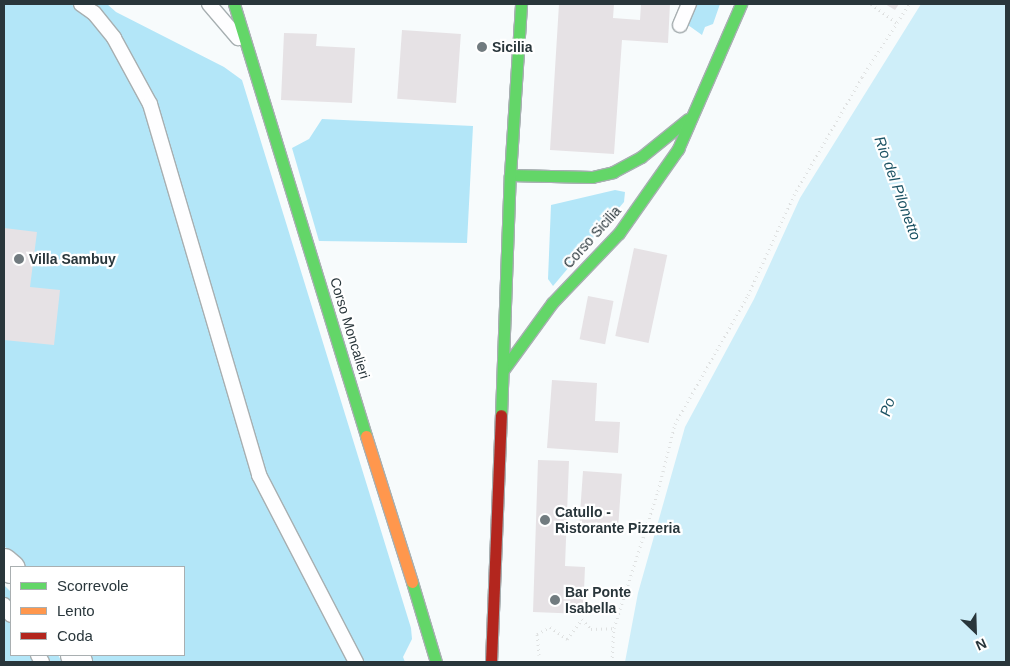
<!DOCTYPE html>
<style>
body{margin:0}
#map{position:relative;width:1010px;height:666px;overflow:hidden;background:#f7fbfc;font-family:Arial,sans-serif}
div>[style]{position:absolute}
.green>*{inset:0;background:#b3e6f8}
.water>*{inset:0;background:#ceeef9}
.building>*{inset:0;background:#e6e2e5;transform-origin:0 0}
.path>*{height:3px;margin-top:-1.5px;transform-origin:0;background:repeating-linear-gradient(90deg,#dfe1e1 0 1px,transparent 0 5px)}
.roads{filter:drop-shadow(1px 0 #a7afb1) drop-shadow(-1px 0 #a7afb1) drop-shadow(0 1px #a7afb1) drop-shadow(0 -1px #a7afb1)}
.lane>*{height:14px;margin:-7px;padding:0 7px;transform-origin:7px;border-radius:7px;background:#fefeff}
.street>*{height:28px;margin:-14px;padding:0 14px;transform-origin:14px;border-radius:14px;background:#fefeff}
.fast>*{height:11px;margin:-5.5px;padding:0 5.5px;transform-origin:5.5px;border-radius:5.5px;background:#63d668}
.slow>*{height:11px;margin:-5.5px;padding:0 5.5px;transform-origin:5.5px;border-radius:5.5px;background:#ff974d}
.jam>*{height:11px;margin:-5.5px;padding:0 5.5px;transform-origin:5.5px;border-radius:5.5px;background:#b3261e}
.dots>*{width:14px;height:14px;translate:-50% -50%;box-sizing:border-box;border:2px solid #fff;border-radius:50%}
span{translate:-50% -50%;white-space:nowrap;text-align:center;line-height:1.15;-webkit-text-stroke:4.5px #fff;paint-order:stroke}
.poi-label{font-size:14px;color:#29363b;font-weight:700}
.left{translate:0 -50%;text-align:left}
.street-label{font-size:14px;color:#29363b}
.water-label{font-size:15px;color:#1c5364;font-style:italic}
.frame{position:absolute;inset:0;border:5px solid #29363b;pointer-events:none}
.legend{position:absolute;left:10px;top:566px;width:175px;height:90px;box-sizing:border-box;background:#fff;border:1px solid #a9afb1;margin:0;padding:6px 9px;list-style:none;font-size:15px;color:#29363b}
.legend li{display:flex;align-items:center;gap:10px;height:25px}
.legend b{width:25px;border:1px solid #a9afb1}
.north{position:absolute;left:950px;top:606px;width:50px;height:50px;-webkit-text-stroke:4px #fff;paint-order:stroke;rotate:156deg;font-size:14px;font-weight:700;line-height:20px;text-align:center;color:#29363b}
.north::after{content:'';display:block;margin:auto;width:18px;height:22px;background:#29363b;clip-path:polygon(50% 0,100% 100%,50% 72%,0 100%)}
</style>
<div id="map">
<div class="green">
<i style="clip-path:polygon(4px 4px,107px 4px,116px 12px,224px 67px,242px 80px,411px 628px,412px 639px,403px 657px,405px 662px,93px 662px,90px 655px,184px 655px,184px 567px,27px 567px,4px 546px)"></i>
<i style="clip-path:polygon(697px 4px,720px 4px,713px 24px,705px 27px,702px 35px,688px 25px)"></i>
<i style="clip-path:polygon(322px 119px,473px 126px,467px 243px,319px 241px,292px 148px,309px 139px)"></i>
<i style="clip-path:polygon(615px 190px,625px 192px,624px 202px,553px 286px,548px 279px,551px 205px)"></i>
<i style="clip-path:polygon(4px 585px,11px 592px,11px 655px,58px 655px,62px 662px,4px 662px)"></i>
</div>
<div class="water">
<i style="clip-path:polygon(921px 4px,1006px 4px,1006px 662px,625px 662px,638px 593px,685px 427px,754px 299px,800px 198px)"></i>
</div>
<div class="building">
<i style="clip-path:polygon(559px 4px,614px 4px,613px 18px,640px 20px,641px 4px,670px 4px,668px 43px,622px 40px,614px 154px,550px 150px)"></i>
<i style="clip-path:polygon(885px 4px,899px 4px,895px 10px)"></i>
<i style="left:402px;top:30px;width:59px;height:69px;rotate:4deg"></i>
<i style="clip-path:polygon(284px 33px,317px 34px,316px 46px,355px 48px,352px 103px,281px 100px)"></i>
<i style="clip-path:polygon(4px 228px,37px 232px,30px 287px,60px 290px,54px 345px,4px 340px)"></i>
<i style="left:634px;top:248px;width:34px;height:90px;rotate:12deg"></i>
<i style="left:588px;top:296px;width:26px;height:44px;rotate:11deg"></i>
<i style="clip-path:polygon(552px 380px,597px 383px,595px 421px,620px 422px,618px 453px,547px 448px)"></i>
<i style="clip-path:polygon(538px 460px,569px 461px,565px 566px,585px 567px,583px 614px,533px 612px)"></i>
<i style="left:583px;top:471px;width:39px;height:54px;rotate:4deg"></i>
</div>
<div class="path">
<i style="left:871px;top:4px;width:32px;rotate:36deg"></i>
<i style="left:539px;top:655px;width:21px;rotate:-95deg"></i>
<i style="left:537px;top:634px;width:15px;rotate:-28deg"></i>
<i style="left:550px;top:627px;width:21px;rotate:35deg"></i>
<i style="left:567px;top:639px;width:25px;rotate:-53deg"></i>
<i style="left:582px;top:619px;width:13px;rotate:48deg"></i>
<i style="left:591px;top:629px;width:23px;rotate:-2deg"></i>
<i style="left:612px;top:662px;width:34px;rotate:-87deg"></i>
<i style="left:614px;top:628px;width:144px;rotate:-72.2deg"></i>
<i style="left:658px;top:491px;width:69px;rotate:-75.8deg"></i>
<i style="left:675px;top:424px;width:148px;rotate:-60.5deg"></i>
<i style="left:748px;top:295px;width:110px;rotate:-65.3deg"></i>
<i style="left:794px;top:195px;width:136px;rotate:-60deg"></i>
<i style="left:862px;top:77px;width:87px;rotate:-57.2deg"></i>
</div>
<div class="roads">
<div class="lane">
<i style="left:81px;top:4px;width:16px;rotate:35deg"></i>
<i style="left:94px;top:13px;width:32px;rotate:51deg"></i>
<i style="left:114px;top:38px;width:75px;rotate:61.4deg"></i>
<i style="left:150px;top:104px;width:387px;rotate:73.6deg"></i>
<i style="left:259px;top:475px;width:211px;rotate:62.6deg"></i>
<i style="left:209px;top:4px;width:45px;rotate:49.5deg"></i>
<i style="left:680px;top:25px;width:23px;rotate:-67deg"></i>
<i style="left:4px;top:605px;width:12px;rotate:55deg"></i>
<i style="left:38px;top:655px;width:8px;rotate:60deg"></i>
</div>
<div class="street">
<i style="left:4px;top:563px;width:9px;rotate:41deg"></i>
<i style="left:75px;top:655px;width:8px;rotate:67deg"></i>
</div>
<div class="fast">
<i style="left:234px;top:4px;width:452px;rotate:73deg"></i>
<i style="left:510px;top:175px;width:82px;rotate:1.4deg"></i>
<i style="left:592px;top:177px;width:22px;rotate:-13deg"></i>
<i style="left:613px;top:172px;width:32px;rotate:-28deg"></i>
<i style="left:641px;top:157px;width:60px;rotate:-39deg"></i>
<i style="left:504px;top:369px;width:82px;rotate:-54deg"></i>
<i style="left:552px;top:303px;width:97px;rotate:-46.3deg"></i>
<i style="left:619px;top:233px;width:103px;rotate:-54.9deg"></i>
<i style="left:678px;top:149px;width:158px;rotate:-66.5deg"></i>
<i style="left:501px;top:415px;width:240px;rotate:-87.9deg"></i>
<i style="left:510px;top:175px;width:171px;rotate:-86.3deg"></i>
<i style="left:412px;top:582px;width:84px;rotate:73.3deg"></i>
</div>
<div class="slow">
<i style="left:366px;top:436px;width:153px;rotate:72.5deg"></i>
</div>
<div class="jam">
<i style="left:491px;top:662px;width:247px;rotate:-87.7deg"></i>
</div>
</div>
<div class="dots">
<i style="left:482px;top:47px;background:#717b7f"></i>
<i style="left:19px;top:259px;background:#717b7f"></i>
<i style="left:545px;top:520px;background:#717b7f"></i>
<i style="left:555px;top:600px;background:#717b7f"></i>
</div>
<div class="poi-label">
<span class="left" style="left:492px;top:47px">Sicilia</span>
<span class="left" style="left:29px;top:259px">Villa Sambuy</span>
<span class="left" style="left:555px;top:520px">Catullo -<br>Ristorante Pizzeria</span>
<span class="left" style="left:565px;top:600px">Bar Ponte<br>Isabella</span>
</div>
<div class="street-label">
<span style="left:592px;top:237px;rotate:-48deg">Corso Sicilia</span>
<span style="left:350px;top:328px;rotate:73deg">Corso Moncalieri</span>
</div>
<div class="water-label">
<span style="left:898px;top:188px;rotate:70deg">Rio del Pilonetto</span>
<span style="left:887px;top:407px;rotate:-73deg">Po</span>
</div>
<div class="frame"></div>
<ul class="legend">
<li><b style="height:6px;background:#63d668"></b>Scorrevole</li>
<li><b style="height:6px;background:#ff974d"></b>Lento</li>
<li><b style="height:6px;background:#b3261e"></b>Coda</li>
</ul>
<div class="north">N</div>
</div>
